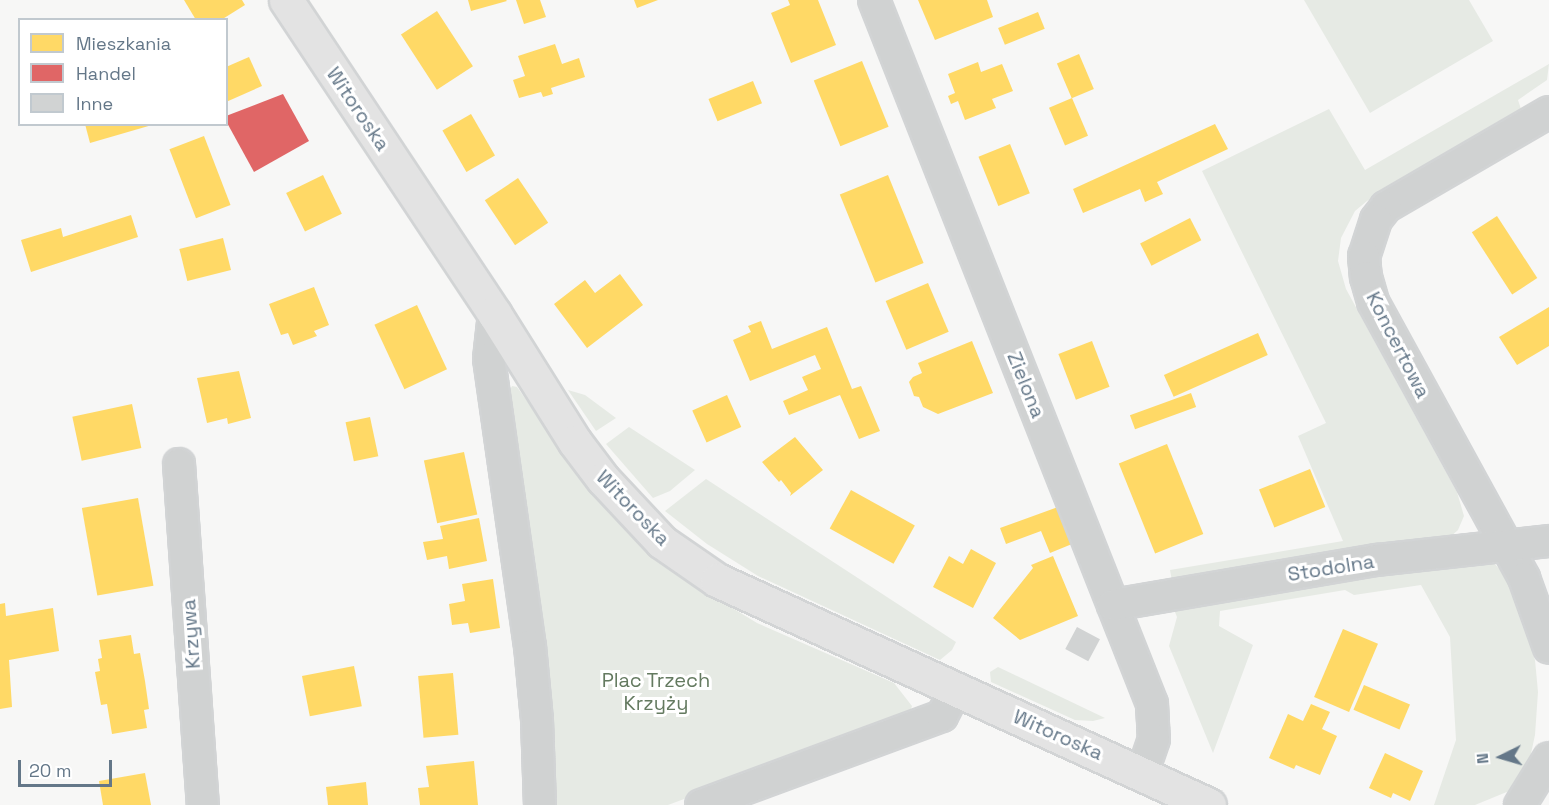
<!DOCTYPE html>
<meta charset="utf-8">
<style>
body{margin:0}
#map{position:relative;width:1549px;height:805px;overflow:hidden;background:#f7f7f6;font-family:"Space Grotesk",sans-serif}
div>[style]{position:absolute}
.green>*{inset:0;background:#e6eae4}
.homes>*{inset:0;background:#ffd966;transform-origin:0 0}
.shops>*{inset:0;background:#e06666}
.building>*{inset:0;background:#d1d3d3;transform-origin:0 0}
.roads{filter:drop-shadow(2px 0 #d2d4d5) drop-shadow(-2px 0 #d2d4d5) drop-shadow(0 2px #d2d4d5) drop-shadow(0 -2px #d2d4d5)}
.minor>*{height:30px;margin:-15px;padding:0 15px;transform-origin:15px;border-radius:15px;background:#d0d2d2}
.secondary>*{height:33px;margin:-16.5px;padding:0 16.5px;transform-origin:16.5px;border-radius:16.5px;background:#e3e3e3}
span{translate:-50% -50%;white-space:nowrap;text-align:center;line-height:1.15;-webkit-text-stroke:6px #fff;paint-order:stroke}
.street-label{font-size:20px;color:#647788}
.park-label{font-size:20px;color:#647a60}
.legend{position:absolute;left:18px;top:18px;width:210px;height:108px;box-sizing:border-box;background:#fff;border:2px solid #c1c9cf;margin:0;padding:8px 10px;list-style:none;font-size:18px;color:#647788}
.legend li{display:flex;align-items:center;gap:12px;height:30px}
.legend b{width:30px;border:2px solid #c1c9cf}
.north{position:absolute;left:1471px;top:727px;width:60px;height:60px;-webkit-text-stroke:4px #fff;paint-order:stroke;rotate:265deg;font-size:16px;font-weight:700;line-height:24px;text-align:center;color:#647788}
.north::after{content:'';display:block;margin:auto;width:21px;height:27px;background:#647788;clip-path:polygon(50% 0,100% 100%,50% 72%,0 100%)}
.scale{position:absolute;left:18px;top:760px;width:94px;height:27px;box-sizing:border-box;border:3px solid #647788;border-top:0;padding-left:8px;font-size:18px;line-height:21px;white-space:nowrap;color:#647788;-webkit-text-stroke:4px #fff;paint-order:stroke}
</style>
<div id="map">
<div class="green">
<i style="clip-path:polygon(1304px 0,1469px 0,1493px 41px,1370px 113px)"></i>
<i style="clip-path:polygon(1549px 64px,1547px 80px,1518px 100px,1521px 109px,1367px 201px,1355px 211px,1341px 238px,1338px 261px,1346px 289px,1457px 492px,1464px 516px,1458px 530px,1449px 538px,1172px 581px,1170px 570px,1343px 541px,1298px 436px,1326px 423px,1202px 171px,1329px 109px,1365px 170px)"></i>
<i style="clip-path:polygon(512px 386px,517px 387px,596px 498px,648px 551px,688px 581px,757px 623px,894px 683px,912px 706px,909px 715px,668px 805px,554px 805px,509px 392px)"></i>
<i style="clip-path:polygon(568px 390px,585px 395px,616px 418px,596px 431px)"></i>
<i style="clip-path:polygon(629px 427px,695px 470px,670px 491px,653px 498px,606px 444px)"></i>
<i style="clip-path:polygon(706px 479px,956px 642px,952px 650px,940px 660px,758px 576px,707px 544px,665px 511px)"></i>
<i style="clip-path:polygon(1477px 560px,1494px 563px,1502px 572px,1517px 602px,1535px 660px,1538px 692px,1535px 735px,1529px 763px,1514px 789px,1475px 805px,1434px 805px,1456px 740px,1450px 637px,1421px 585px,1354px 595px,1345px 590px,1220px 611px,1219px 626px,1253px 645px,1213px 753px,1169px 646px,1177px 617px,1173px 607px)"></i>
<i style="clip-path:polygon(998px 667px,1105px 718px,1093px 721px,1075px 720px,991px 682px,990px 672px)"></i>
</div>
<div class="homes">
<i style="clip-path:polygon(184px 0,242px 0,245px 5px,221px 20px,196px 20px)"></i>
<i style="clip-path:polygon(468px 0,506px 0,507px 1px,471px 11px)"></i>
<i style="clip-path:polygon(516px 0,540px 0,546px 17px,524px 24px)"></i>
<i style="clip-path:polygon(634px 0,658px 0,637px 8px)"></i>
<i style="clip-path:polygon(788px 0,818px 0,836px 45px,791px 63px,771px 13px,790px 5px)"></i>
<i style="clip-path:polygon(918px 0,987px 0,993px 17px,935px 40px)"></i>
<i style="left:437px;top:11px;width:66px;height:43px;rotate:57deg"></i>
<i style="left:1038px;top:12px;width:18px;height:43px;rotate:68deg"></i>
<i style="clip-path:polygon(555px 44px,562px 64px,579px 58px,585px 77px,551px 88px,553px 94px,543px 97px,541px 92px,519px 98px,513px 80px,525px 76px,518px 56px)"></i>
<i style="left:1079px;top:54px;width:38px;height:24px;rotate:67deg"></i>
<i style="clip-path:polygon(249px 57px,262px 86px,226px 102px,226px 67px)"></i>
<i style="left:862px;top:61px;width:71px;height:52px;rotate:68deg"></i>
<i style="clip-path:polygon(978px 62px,981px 72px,1002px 64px,1013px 91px,992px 99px,996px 108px,965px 120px,958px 101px,951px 104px,948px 96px,955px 93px,948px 74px)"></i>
<i style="left:753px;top:81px;width:24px;height:48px;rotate:68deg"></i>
<i style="left:1072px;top:98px;width:41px;height:25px;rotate:67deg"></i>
<i style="left:471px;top:114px;width:48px;height:33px;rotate:60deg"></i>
<i style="clip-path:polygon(85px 124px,152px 124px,152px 125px,90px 143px)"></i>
<i style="clip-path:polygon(1215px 124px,1228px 149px,1157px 182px,1163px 194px,1145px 202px,1140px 189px,1083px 213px,1073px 189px)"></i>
<i style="left:204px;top:136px;width:74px;height:37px;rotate:69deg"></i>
<i style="left:1010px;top:144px;width:53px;height:34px;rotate:68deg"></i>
<i style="left:323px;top:175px;width:43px;height:41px;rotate:64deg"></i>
<i style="left:888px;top:175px;width:95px;height:52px;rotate:68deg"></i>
<i style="left:518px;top:178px;width:54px;height:40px;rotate:56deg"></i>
<i style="clip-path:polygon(131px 215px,138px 237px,31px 272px,21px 240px,61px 228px,63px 237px)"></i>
<i style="left:1497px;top:216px;width:74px;height:30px;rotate:57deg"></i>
<i style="left:1190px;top:218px;width:25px;height:56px;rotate:63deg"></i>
<i style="left:223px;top:238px;width:33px;height:45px;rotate:76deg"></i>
<i style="clip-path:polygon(620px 274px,643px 305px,587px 348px,554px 304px,585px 280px,595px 293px)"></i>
<i style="left:928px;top:283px;width:53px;height:46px;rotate:67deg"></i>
<i style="clip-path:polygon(314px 287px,329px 325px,314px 331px,317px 336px,293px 345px,288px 333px,281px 335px,269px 304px)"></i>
<i style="left:417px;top:305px;width:71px;height:47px;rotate:65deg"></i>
<i style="clip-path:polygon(1549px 307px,1549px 346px,1517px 365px,1499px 337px)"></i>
<i style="clip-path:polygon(761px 321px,772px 349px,827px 327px,852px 389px,861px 386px,880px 431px,859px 439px,840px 395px,789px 415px,783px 401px,808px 390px,802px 377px,821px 369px,815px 355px,750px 381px,733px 340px,751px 332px,748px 326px)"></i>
<i style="left:1258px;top:333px;width:24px;height:103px;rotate:66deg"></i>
<i style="clip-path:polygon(972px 341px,993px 393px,938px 414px,923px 407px,919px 397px,914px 396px,909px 382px,913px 377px,922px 373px,918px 363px)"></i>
<i style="left:1092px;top:341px;width:49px;height:36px;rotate:69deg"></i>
<i style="clip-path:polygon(239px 371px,251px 418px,228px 424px,227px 418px,207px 423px,197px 378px)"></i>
<i style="left:1191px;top:393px;width:15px;height:65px;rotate:70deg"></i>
<i style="left:727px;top:395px;width:35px;height:38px;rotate:66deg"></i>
<i style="left:132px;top:404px;width:45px;height:61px;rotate:78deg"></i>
<i style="left:370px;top:417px;width:40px;height:25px;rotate:78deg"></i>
<i style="clip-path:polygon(795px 437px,823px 470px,790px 496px,791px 493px,781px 480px,779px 482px,762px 462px)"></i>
<i style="left:1167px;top:444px;width:97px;height:52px;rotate:68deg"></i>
<i style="left:464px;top:452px;width:64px;height:41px;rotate:78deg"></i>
<i style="left:1310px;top:469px;width:41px;height:55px;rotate:68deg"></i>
<i style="left:851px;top:490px;width:73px;height:44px;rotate:29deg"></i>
<i style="left:138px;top:498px;width:89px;height:57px;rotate:80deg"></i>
<i style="clip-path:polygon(1058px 507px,1072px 544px,1050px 553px,1041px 531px,1006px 544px,1000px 528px)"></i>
<i style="clip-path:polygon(479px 518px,487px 561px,449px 569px,447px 556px,427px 560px,423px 542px,443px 539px,440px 526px)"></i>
<i style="clip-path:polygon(971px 549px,996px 563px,973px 608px,933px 587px,949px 556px,963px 564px)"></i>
<i style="clip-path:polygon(1053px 556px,1078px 616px,1020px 640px,993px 618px,1033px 568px,1031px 565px)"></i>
<i style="clip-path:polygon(493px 579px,500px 628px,470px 633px,468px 623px,452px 625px,449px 604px,465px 601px,462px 584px)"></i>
<i style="clip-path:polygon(5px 603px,6px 616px,53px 608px,59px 651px,9px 660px,12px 707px,0 709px,0 604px)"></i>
<i style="left:1343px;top:629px;width:38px;height:74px;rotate:23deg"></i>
<i style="clip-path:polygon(131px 635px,134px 654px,140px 653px,145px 681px,149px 709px,144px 710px,147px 728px,112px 734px,107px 704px,101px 705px,95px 672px,100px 671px,98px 659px,102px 658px,99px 640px)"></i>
<i style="left:354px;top:666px;width:41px;height:53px;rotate:79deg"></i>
<i style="left:453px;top:673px;width:62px;height:35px;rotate:85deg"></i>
<i style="left:1364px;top:685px;width:50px;height:27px;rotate:23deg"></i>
<i style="clip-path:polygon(1311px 704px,1330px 712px,1322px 729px,1337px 736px,1320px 775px,1296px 765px,1294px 769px,1269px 758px,1288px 714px,1303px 721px)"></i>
<i style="clip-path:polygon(1385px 753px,1423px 771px,1410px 801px,1393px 793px,1391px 798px,1369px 788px)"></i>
<i style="clip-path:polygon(474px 761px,478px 805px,420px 805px,418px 788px,429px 787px,426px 766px)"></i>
<i style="clip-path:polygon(145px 773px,151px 805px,103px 805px,99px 781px)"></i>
<i style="clip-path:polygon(366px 782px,368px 805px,328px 805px,326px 787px)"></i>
</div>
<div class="shops">
<i style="clip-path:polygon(283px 94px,309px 141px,254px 172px,226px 121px,226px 116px)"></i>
</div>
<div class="building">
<i style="left:1077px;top:627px;width:26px;height:25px;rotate:28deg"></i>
</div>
<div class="roads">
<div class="minor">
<i style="left:874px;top:0;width:757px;rotate:68.45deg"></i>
<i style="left:1152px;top:704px;width:35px;rotate:87deg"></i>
<i style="left:1154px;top:739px;width:36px;rotate:109deg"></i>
<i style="left:1549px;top:112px;width:189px;rotate:149.8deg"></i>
<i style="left:1386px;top:207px;width:16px;rotate:128deg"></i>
<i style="left:1376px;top:220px;width:38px;rotate:108deg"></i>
<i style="left:1364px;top:256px;width:21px;rotate:85deg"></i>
<i style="left:1366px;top:277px;width:26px;rotate:74deg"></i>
<i style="left:1373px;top:302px;width:315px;rotate:61.3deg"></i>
<i style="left:1524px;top:578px;width:74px;rotate:70.3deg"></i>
<i style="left:494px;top:313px;width:46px;rotate:96.2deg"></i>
<i style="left:489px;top:359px;width:290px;rotate:81.9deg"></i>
<i style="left:530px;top:646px;width:74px;rotate:84.6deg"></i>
<i style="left:537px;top:720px;width:85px;rotate:88deg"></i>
<i style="left:179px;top:464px;width:342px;rotate:86deg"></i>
<i style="left:1113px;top:605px;width:268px;rotate:-9.7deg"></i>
<i style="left:1377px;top:560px;width:173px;rotate:-6.3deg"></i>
<i style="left:701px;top:805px;width:257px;rotate:-20.3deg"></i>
<i style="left:942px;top:716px;width:29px;rotate:-63deg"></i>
<i style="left:1520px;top:805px;width:55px;rotate:-58.3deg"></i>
</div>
<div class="secondary">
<i style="left:286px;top:0;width:376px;rotate:56.4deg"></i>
<i style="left:494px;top:313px;width:152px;rotate:57.9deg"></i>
<i style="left:575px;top:442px;width:46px;rotate:52.9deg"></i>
<i style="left:603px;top:479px;width:86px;rotate:46.9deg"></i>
<i style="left:662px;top:542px;width:67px;rotate:34.6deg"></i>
<i style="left:717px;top:580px;width:541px;rotate:24.58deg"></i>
</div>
</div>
<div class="street-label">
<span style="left:358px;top:109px;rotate:56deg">Witoroska</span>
<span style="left:1398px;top:345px;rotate:63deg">Koncertowa</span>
<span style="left:1026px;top:385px;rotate:68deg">Zielona</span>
<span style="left:633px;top:508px;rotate:46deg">Witoroska</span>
<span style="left:1331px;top:568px;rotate:-9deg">Stodolna</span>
<span style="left:191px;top:634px;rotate:-94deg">Krzywa</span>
<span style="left:1058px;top:735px;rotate:24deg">Witoroska</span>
</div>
<div class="park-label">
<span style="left:656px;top:692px">Plac Trzech<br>Krzyży</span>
</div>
<ul class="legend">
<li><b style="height:16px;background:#ffd966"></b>Mieszkania</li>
<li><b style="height:16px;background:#e06666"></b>Handel</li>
<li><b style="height:16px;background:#d1d3d3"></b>Inne</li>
</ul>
<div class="north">N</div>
<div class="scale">20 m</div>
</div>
